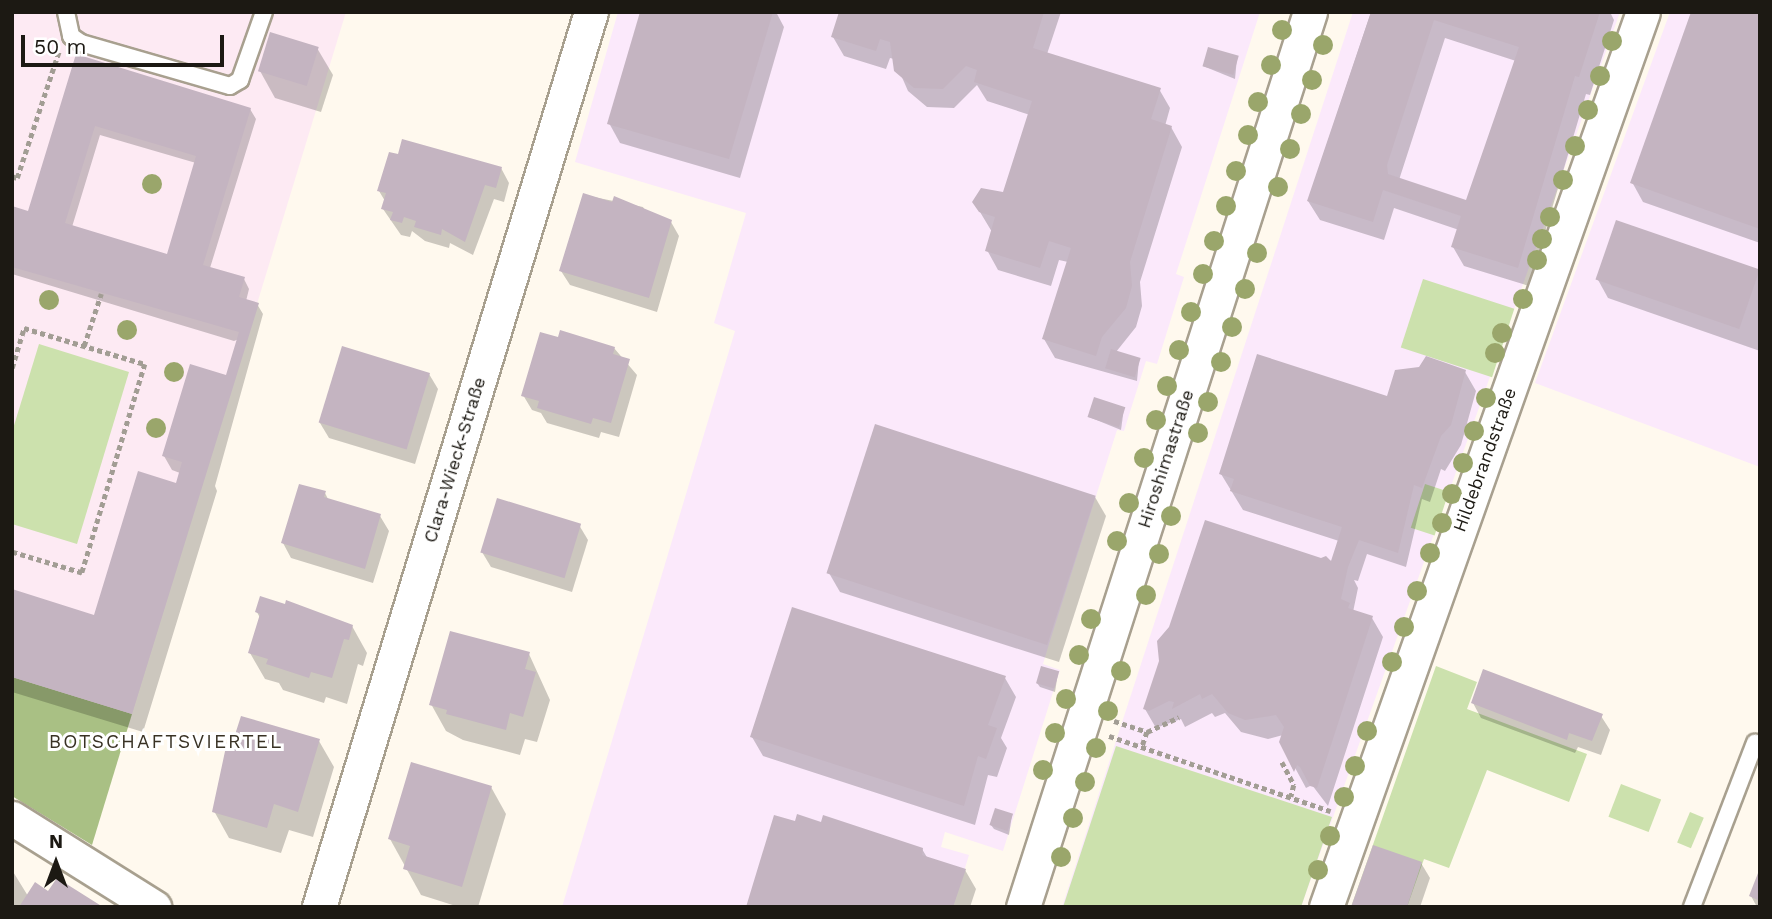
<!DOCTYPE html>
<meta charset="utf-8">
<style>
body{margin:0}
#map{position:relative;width:1772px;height:919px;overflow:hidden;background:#fff9ee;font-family:"Work Sans",sans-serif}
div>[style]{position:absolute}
.commercial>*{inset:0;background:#fbe9fb}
.education>*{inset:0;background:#fdeaf3}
.green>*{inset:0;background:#cce1ad;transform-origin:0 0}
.forest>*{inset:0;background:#a9c084}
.shadow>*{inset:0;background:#0003}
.building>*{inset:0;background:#c4b4c1;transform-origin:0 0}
.path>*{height:4.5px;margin-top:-2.25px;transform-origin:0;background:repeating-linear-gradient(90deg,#a29d94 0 5px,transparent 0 8.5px)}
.roads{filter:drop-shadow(2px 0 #a8a08f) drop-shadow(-2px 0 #a8a08f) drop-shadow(0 2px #a8a08f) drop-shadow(0 -2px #a8a08f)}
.lane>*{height:16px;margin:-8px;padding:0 8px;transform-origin:8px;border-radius:8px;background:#fff}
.street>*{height:33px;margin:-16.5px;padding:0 16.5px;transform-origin:16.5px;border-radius:16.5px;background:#fff}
.trees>*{width:20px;height:20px;margin:-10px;border-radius:50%;background:#9aa66b}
span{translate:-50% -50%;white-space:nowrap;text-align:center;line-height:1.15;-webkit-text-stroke:6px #fff;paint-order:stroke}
.street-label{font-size:18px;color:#1c1913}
.neighbourhood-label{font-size:19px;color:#393224;letter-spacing:2px}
.frame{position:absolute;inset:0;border:14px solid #1c1913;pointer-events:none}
.north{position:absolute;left:21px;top:828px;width:70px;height:70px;-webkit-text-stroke:5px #fff;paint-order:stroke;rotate:0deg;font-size:19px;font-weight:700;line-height:28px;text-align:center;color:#1c1913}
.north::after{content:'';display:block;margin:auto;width:24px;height:32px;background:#1c1913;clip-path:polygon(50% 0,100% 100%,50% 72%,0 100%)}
.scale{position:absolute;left:21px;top:35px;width:203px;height:32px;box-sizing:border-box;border:4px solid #1c1913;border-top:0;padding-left:9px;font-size:21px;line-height:24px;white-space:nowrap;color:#1c1913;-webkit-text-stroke:5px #fff;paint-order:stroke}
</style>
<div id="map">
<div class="commercial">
<i style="clip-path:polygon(618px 12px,1260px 12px,1176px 274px,1184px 277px,1157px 364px,1146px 361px,1124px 431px,1117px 430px,1049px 644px,1043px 664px,1060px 670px,1003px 851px,945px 832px,941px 847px,969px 855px,953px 907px,562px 907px,735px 331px,714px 323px,746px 213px,575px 162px)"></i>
<i style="clip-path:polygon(1353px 12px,1620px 12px,1301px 907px,1062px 907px)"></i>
<i style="clip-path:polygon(1670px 12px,1760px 12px,1760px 467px,1535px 383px)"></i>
</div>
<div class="education">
<i style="clip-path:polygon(12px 12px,346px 12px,132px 714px,12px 677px)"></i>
</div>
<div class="green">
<i style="left:1423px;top:279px;width:96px;height:72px;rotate:18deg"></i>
<i style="clip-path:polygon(39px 344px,129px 372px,77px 544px,12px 524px,12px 432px)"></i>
<i style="left:1425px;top:484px;width:25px;height:46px;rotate:18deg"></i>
<i style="clip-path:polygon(1436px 666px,1477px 682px,1467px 709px,1587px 754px,1569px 802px,1487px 770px,1449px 868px,1424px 859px,1407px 907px,1351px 907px)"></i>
<i style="clip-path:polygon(1116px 746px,1332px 817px,1301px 907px,1063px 907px)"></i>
<i style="left:1621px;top:784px;width:43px;height:35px;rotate:21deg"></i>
<i style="left:1690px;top:812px;width:15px;height:33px;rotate:23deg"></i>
</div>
<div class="forest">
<i style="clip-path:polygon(12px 677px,132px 714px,92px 845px,12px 796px)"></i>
</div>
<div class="shadow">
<i style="clip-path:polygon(642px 12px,776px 12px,784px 27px,740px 178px,620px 143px,609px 123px)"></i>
<i style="clip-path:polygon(841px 12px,1061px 12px,1047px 54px,1159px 89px,1170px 108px,1165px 126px,1171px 127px,1182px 147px,1140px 282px,1142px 306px,1136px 327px,1116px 352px,1139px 360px,1137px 381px,1055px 358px,1044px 339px,1068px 262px,1059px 260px,1051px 286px,998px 270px,987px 250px,992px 232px,974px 202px,1004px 194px,1030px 115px,987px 101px,977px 85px,954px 108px,927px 107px,908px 91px,894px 59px,890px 58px,886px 69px,844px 56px,833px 37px)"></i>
<i style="clip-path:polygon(evenodd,1371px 12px,1610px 12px,1614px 20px,1590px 95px,1586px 94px,1529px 286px,1464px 266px,1453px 247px,1459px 230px,1394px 208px,1384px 240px,1320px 220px,1308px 201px,1371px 12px,1445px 38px,1516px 61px,1468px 202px,1399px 180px,1445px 38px)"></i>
<i style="clip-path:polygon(1760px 12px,1760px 243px,1643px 202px,1632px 182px)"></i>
<i style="clip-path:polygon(317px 48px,333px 75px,321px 112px,275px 98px,260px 71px)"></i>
<i style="clip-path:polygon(evenodd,77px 56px,250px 109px,256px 119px,210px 268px,244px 279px,249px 289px,246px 301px,257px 304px,263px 314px,215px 486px,217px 491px,143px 732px,12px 692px,12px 591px,95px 617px,177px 485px,180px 473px,172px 470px,164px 456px,231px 378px,239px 339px,234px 341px,12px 274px,12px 208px,29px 213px,77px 56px,100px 135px,196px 163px,168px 256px,72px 227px,100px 135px)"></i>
<i style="clip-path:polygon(1237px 58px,1235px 79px,1203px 66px)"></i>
<i style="clip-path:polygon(501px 168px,509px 183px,504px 202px,494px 199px,473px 255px,450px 243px,449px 248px,425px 241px,412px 231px,410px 237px,401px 235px,383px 209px,385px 201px,379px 191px)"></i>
<i style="clip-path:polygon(584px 195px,643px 207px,647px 214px,671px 222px,679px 236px,657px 312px,570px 285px,561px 271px)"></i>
<i style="clip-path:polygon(1760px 272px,1760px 351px,1608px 298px,1597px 278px)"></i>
<i style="clip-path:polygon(614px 348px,637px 375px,619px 437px,601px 432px,599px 438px,547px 423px,541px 413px,532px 410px,523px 395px)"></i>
<i style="clip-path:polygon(1465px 372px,1476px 391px,1461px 445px,1445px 471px,1441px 469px,1430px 502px,1422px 499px,1406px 567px,1367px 554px,1358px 581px,1354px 580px,1358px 588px,1353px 612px,1372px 618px,1383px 637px,1328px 806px,1312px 785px,1306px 788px,1281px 742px,1283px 735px,1268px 739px,1241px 732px,1225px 713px,1215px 717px,1212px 713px,1185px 727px,1181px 719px,1156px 728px,1145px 709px,1160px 661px,1321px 560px,1333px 561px,1339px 541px,1243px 510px,1221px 474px,1389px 399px)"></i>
<i style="clip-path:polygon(429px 374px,438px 389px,415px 464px,329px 438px,320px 423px)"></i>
<i style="clip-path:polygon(1124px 408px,1121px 430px,1089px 417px)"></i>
<i style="clip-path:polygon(325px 493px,329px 501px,380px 516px,389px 531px,373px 583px,291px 558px,283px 543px)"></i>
<i style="clip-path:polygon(1095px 497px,1106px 516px,1059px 662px,840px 592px,829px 573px)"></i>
<i style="clip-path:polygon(579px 525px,588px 540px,572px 592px,491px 567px,482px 552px)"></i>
<i style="clip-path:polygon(257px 612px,352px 626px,367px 653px,363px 666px,358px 664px,347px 704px,326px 697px,324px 703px,283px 690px,279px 683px,265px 679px,250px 653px,260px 618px)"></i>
<i style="clip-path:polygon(529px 654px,550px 700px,537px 742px,525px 739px,520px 755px,463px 740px,446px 731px,431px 704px)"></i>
<i style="clip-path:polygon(1058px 673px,1055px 692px,1040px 687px,1037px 683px)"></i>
<i style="clip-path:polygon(1005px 678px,1016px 697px,1001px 738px,1007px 748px,997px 777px,988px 775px,975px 825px,763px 756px,752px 737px)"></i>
<i style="clip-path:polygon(1473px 703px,1601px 716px,1610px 730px,1601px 755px,1578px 747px,1575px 753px,1481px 718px)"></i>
<i style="clip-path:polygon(319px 741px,334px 767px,313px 837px,289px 830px,281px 853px,229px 838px,214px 811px)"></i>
<i style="clip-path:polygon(491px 787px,506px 814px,478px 907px,459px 907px,421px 895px,390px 839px)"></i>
<i style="clip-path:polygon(1012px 815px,1009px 835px,994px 829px,991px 825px)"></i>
<i style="clip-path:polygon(922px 849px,928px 859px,965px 870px,976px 889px,970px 907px,747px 907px)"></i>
<i style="clip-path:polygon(1421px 863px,1430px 878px,1420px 907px,1352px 907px)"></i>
<i style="clip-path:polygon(12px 870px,28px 896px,49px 893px,102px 907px,12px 907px)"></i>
<i style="clip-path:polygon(1760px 874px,1760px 907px,1757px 907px,1751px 896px)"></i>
</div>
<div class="building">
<i style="clip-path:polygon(640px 12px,773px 12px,729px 159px,607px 124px)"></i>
<i style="clip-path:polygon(839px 12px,1044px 12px,1033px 48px,1161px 88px,1151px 119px,1172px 126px,1130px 262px,1132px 286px,1126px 308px,1102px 337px,1096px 356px,1042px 339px,1071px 248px,1049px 241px,1040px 268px,985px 251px,995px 217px,979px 212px,972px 202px,981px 188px,1003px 192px,1032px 101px,974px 82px,977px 70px,966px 66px,943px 89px,914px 88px,894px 71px,890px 42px,880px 39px,876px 51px,831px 37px)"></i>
<i style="clip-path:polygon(evenodd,1371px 12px,1600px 12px,1579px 77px,1575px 76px,1518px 268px,1451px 247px,1461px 216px,1383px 190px,1373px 222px,1307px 201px,1371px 12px,1434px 20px,1519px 47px,1466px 200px,1388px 174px,1387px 165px,1434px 20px)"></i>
<i style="clip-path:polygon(1691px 12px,1760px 12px,1760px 229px,1630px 183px)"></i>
<i style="left:270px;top:32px;width:51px;height:41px;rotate:17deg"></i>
<i style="left:1208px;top:47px;width:32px;height:20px;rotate:16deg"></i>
<i style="clip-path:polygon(evenodd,76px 54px,251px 108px,203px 265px,245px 277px,239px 297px,259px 303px,132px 714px,12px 677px,12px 589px,94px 615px,138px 471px,176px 483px,182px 462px,162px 456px,190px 364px,226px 375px,239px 332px,12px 267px,12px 206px,28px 211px,76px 54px,95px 126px,196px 156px,167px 254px,65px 223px,95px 126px)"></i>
<i style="clip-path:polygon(402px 139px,502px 167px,496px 188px,485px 185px,465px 242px,442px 229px,441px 235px,414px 227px,416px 221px,404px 217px,402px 223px,390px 220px,393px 212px,381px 209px,386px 193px,377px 191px,389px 152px,398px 154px)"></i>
<i style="clip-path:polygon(583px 193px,612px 202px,614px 196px,672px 220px,649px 298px,559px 271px)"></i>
<i style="left:1616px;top:220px;width:152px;height:63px;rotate:19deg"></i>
<i style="clip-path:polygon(560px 330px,615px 347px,613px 354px,630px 359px,611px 423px,593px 418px,591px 424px,537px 408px,539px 401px,521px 396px,540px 332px,558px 337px)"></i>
<i style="left:342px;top:346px;width:92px;height:80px;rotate:17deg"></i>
<i style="left:1111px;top:349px;width:31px;height:20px;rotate:17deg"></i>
<i style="clip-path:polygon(1257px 354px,1387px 396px,1395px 370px,1419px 367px,1426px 356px,1466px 370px,1451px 425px,1441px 436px,1422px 488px,1414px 485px,1398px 553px,1359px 540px,1348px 567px,1341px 599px,1350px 603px,1348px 608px,1373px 616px,1317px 788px,1310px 786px,1300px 767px,1297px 765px,1294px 772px,1279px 742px,1284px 727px,1276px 715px,1245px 720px,1228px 713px,1212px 694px,1202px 699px,1200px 694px,1172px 709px,1174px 702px,1169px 701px,1149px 711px,1143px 709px,1159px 661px,1157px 641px,1169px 627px,1205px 520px,1321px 558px,1326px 556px,1331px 561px,1342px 527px,1230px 491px,1234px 479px,1219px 474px)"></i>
<i style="left:1094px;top:397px;width:33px;height:21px;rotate:18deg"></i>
<i style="left:875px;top:424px;width:232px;height:157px;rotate:18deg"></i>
<i style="clip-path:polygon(299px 484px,326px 491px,324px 497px,381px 514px,365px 569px,281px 543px)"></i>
<i style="left:497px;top:498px;width:88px;height:57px;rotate:17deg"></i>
<i style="clip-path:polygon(260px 596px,285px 604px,286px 600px,353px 625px,349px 640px,344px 639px,332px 678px,311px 672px,309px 678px,266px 664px,268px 659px,248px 653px,260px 614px,255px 612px)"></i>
<i style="clip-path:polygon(792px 607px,1006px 676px,988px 725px,997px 728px,986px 759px,978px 756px,964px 806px,750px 737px)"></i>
<i style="clip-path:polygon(450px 631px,530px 652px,525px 669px,536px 672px,523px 717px,510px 713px,506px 730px,446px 714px,447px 710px,429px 705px)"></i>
<i style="left:1041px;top:666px;width:19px;height:18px;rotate:16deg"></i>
<i style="clip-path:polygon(1483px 669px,1603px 714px,1592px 741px,1569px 733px,1567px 740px,1471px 703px)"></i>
<i style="clip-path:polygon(241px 716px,320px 739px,298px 812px,274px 804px,267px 828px,212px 812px,227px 742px,232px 744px)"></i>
<i style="clip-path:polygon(411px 762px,492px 786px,462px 887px,403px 869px,410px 846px,388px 839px)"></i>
<i style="left:995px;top:808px;width:19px;height:18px;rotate:18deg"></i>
<i style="clip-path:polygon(797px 814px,821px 822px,823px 815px,923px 848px,922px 855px,966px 869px,953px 907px,746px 907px,774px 815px,795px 821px)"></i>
<i style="clip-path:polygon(1373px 845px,1422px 862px,1407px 907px,1351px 907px)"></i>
<i style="clip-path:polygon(1760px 868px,1760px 901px,1749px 896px)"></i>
<i style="clip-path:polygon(57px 878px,103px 907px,19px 907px,35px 882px,48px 891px)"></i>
</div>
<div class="path">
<i style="left:12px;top:176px;width:5px;rotate:22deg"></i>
<i style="left:17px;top:178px;width:134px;rotate:-71.7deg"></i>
<i style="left:84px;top:346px;width:55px;rotate:-71.9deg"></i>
<i style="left:12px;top:368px;width:42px;rotate:-73.3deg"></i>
<i style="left:24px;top:328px;width:126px;rotate:16.6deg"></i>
<i style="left:145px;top:364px;width:218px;rotate:106.8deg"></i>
<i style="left:82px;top:573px;width:73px;rotate:-163.3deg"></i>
<i style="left:1114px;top:721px;width:35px;rotate:18deg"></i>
<i style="left:1147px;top:732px;width:16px;rotate:108deg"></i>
<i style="left:1147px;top:732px;width:35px;rotate:-25deg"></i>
<i style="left:1109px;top:736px;width:234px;rotate:18.7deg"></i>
<i style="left:1282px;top:762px;width:26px;rotate:62deg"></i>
<i style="left:1294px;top:785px;width:12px;rotate:104deg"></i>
</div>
<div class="roads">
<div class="lane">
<i style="left:66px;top:12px;width:25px;rotate:78deg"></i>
<i style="left:71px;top:36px;width:12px;rotate:35deg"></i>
<i style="left:81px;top:43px;width:155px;rotate:16.1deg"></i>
<i style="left:230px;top:86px;width:12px;rotate:-31deg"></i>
<i style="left:240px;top:80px;width:72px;rotate:-70.6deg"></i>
<i style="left:1692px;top:907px;width:176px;rotate:-69deg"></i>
</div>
<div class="street">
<i style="left:12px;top:818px;width:168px;rotate:32.1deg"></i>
<i style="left:319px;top:907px;width:935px;rotate:-73.1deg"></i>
<i style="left:1023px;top:907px;width:940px;rotate:-72.22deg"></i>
<i style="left:1326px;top:907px;width:949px;rotate:-70.5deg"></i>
</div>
</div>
<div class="trees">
<i style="left:1282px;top:30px"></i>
<i style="left:1612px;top:41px"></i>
<i style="left:1323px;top:45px"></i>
<i style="left:1271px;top:65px"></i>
<i style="left:1600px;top:76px"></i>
<i style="left:1312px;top:80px"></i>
<i style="left:1258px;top:102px"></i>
<i style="left:1588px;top:110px"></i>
<i style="left:1301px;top:114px"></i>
<i style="left:1248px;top:135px"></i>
<i style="left:1575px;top:146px"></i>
<i style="left:1290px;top:149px"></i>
<i style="left:1236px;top:171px"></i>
<i style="left:1563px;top:180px"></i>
<i style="left:152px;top:184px"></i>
<i style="left:1278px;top:187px"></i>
<i style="left:1226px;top:206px"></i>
<i style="left:1550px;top:217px"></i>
<i style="left:1542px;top:239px"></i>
<i style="left:1214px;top:241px"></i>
<i style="left:1257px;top:253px"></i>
<i style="left:1537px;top:260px"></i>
<i style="left:1203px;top:274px"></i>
<i style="left:1245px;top:289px"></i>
<i style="left:1523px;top:299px"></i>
<i style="left:49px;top:300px"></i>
<i style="left:1191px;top:312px"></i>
<i style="left:1232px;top:327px"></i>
<i style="left:127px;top:330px"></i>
<i style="left:1502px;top:333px"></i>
<i style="left:1179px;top:350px"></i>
<i style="left:1495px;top:353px"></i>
<i style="left:1221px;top:362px"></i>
<i style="left:174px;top:372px"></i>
<i style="left:1167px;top:386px"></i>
<i style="left:1486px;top:398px"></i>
<i style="left:1208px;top:402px"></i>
<i style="left:1156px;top:420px"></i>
<i style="left:156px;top:428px"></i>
<i style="left:1474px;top:431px"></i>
<i style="left:1198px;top:433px"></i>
<i style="left:1144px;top:458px"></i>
<i style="left:1463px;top:463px"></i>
<i style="left:1452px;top:494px"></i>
<i style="left:1129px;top:503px"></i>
<i style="left:1171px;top:516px"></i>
<i style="left:1442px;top:523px"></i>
<i style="left:1117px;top:541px"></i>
<i style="left:1430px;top:553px"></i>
<i style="left:1159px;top:554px"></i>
<i style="left:1417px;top:591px"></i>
<i style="left:1146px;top:595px"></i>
<i style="left:1091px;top:619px"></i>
<i style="left:1404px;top:627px"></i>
<i style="left:1079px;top:655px"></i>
<i style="left:1392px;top:662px"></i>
<i style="left:1121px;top:671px"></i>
<i style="left:1066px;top:699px"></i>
<i style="left:1108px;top:711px"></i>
<i style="left:1367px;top:731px"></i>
<i style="left:1055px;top:733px"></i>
<i style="left:1096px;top:748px"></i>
<i style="left:1355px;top:766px"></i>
<i style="left:1043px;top:770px"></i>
<i style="left:1085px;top:782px"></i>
<i style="left:1344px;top:797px"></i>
<i style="left:1073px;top:818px"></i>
<i style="left:1330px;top:836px"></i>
<i style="left:1061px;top:857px"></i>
<i style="left:1318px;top:870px"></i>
</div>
<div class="street-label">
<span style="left:1166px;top:459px;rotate:-72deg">Hiroshimastraße</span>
<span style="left:455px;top:460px;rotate:-73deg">Clara-Wieck-Straße</span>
<span style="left:1485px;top:460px;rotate:-70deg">Hildebrandstraße</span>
</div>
<div class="neighbourhood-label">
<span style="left:166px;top:742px">BOTSCHAFTSVIERTEL</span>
</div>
<div class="frame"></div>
<div class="north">N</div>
<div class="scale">50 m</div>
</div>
